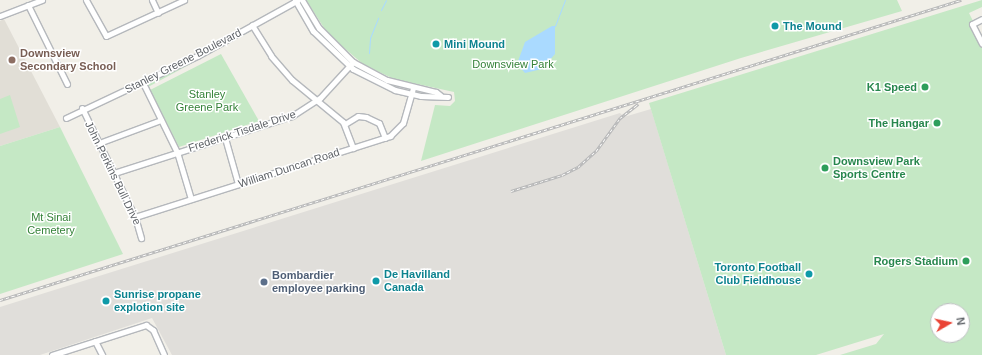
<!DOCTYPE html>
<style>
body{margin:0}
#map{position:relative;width:982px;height:355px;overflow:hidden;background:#f1efe8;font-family:Arial,sans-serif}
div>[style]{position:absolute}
.industrial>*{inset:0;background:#e0deda}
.education>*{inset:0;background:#e1ded6}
.green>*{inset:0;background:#c5e8c5}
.water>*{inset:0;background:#aadaff}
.stream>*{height:1px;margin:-0.5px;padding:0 0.5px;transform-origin:0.5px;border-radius:0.5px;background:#aadaff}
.roads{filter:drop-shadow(1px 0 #b5b8bc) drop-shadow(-1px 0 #b5b8bc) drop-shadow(0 1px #b5b8bc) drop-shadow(0 -1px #b5b8bc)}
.minor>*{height:5px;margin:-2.5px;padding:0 2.5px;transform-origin:2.5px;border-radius:2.5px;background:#fff}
.rail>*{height:2.5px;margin-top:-1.25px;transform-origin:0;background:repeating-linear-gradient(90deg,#fff 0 3px,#b6b7b8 0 6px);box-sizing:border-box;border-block:1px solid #b6b7b8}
.dots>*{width:11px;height:11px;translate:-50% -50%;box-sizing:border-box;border:2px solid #fff;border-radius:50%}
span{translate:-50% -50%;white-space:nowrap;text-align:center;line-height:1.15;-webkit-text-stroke:3px #fff;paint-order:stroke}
.culture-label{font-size:11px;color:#0d838f;font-weight:700}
.left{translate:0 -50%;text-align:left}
.right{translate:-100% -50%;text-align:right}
.education-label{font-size:11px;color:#785e54;font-weight:700}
.street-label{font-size:11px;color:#5f6368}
.park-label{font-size:11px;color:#348238}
.leisure-label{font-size:11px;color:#27864d;font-weight:700}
.service-label{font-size:11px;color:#4e5e75;font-weight:700}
.north{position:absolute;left:930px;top:303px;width:40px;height:40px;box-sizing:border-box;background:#fff;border:1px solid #bfc1c3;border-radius:50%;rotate:81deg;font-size:11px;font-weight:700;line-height:16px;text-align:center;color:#5f6368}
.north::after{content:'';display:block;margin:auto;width:14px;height:18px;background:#ea4335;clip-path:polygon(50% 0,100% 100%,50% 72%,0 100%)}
</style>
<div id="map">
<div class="industrial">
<i style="clip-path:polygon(651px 109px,726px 355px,172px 355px,152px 318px,40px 355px,0 355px,0 307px,620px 113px,624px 117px)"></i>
</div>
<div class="education">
<i style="clip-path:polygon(4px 19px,60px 127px,0 146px,0 21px)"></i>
</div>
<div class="green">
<i style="clip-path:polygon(306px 0,897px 0,902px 11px,741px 58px,421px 161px,435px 105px,450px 106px,455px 101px,454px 92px,394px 79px,364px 65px,328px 34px)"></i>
<i style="clip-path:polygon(evenodd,982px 0,982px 7px,969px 13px,982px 39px,982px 355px,840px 355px,876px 344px,884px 334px,816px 355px,726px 355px,649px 103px,982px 0,938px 311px,962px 311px,962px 335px,938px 335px,938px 311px)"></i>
<i style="clip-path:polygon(249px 29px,253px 30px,148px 87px,150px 82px)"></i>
<i style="clip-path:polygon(221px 54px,259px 121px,179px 147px,150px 90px)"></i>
<i style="clip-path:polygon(10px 95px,20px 127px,0 134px,0 99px)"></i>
<i style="clip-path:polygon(60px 127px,123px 254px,0 294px,0 146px)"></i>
</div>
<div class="water">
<i style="clip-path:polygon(552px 26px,555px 26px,555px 54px,542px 69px,525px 73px,517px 64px,525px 42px)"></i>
</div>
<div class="stream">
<i style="left:381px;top:10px;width:11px;rotate:-63deg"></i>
<i style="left:555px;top:26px;width:28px;rotate:-69deg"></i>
<i style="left:369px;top:53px;width:15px;rotate:-86deg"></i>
<i style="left:370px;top:38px;width:22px;rotate:-68deg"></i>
</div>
<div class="roads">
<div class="minor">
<i style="left:86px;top:0;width:41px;rotate:60.9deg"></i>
<i style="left:106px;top:36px;width:86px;rotate:-24.8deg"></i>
<i style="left:152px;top:0;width:14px;rotate:65deg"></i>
<i style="left:295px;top:0;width:36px;rotate:60deg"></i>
<i style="left:313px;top:31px;width:55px;rotate:43.5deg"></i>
<i style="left:353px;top:69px;width:47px;rotate:26.6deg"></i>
<i style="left:395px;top:90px;width:27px;rotate:13deg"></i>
<i style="left:421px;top:96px;width:27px;rotate:2deg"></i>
<i style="left:302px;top:0;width:33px;rotate:59deg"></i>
<i style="left:319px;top:28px;width:48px;rotate:45deg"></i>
<i style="left:353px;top:62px;width:38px;rotate:28deg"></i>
<i style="left:387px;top:80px;width:50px;rotate:13.8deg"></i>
<i style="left:436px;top:92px;width:6px;rotate:39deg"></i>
<i style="left:28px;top:5px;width:88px;rotate:63.7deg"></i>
<i style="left:0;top:16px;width:45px;rotate:-20.9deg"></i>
<i style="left:982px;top:19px;width:11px;rotate:153deg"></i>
<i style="left:972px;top:24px;width:22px;rotate:63deg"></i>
<i style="left:252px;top:25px;width:36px;rotate:58deg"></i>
<i style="left:271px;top:56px;width:32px;rotate:49deg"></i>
<i style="left:292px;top:80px;width:66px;rotate:39.5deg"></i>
<i style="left:343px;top:122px;width:28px;rotate:69deg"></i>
<i style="left:143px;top:83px;width:77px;rotate:63.8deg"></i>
<i style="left:177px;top:152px;width:49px;rotate:73.4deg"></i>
<i style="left:82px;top:108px;width:121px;rotate:64.1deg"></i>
<i style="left:135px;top:217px;width:22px;rotate:74deg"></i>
<i style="left:66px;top:118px;width:145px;rotate:-25.3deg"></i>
<i style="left:197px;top:56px;width:115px;rotate:-29deg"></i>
<i style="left:345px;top:124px;width:15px;rotate:-32deg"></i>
<i style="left:358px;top:116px;width:8px;rotate:7deg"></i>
<i style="left:366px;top:117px;width:14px;rotate:25deg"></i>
<i style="left:379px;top:123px;width:16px;rotate:68deg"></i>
<i style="left:225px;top:138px;width:48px;rotate:74.2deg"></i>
<i style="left:99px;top:143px;width:66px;rotate:-20.4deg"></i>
<i style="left:114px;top:173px;width:187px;rotate:-17.8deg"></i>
<i style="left:292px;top:116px;width:33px;rotate:-33deg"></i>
<i style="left:320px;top:98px;width:49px;rotate:-47.5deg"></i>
<i style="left:135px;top:217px;width:268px;rotate:-17.6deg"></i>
<i style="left:390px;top:136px;width:18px;rotate:-45deg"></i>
<i style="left:403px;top:123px;width:36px;rotate:-74deg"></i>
<i style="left:95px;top:341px;width:16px;rotate:63deg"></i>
<i style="left:52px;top:355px;width:99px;rotate:-17.7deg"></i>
<i style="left:146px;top:325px;width:9px;rotate:36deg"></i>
<i style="left:153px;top:330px;width:27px;rotate:66deg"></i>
</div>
</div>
<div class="rail">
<i style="left:511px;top:191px;width:53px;rotate:-17.4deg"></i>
<i style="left:562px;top:175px;width:18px;rotate:-27deg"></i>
<i style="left:578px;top:167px;width:24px;rotate:-42deg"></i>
<i style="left:596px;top:151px;width:41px;rotate:-54deg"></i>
<i style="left:620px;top:118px;width:23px;rotate:-38deg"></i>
<i style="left:0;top:300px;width:1007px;rotate:-17.34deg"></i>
</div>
<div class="dots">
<i style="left:775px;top:26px;background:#0f9aa8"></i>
<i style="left:436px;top:44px;background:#0f9aa8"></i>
<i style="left:12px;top:60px;background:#8d6e63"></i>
<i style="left:925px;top:87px;background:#2e9e5b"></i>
<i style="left:937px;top:123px;background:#2e9e5b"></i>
<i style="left:825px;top:168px;background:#2e9e5b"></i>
<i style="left:966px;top:261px;background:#2e9e5b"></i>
<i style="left:809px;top:274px;background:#0f9aa8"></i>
<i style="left:376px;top:281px;background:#0f9aa8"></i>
<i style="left:264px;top:282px;background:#5c6f8a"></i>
<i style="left:106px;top:301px;background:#0f9aa8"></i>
</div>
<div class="culture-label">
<span class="left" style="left:783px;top:26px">The Mound</span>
<span class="left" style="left:444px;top:44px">Mini Mound</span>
<span class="right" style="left:801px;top:274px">Toronto Football<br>Club Fieldhouse</span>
<span class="left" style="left:384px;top:281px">De Havilland<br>Canada</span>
<span class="left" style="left:114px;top:301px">Sunrise propane<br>explotion site</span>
</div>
<div class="education-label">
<span class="left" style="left:20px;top:60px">Downsview<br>Secondary School</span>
</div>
<div class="street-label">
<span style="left:183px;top:61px;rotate:-27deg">Stanley Greene Boulevard</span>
<span style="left:242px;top:131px;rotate:-18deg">Frederick Tisdale Drive</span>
<span style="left:289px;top:168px;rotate:-18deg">William Duncan Road</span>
<span style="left:113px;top:173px;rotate:64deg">John Perkins Bull Drive</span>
</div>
<div class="park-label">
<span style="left:513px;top:64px">Downsview Park</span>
<span style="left:207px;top:101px">Stanley<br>Greene Park</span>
<span style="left:51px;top:224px">Mt Sinai<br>Cemetery</span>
</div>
<div class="leisure-label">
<span class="right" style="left:917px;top:87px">K1 Speed</span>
<span class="right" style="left:929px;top:123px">The Hangar</span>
<span class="left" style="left:833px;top:168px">Downsview Park<br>Sports Centre</span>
<span class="right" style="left:958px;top:261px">Rogers Stadium</span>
</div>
<div class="service-label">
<span class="left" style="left:272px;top:282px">Bombardier<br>employee parking</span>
</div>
<div class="north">N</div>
</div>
